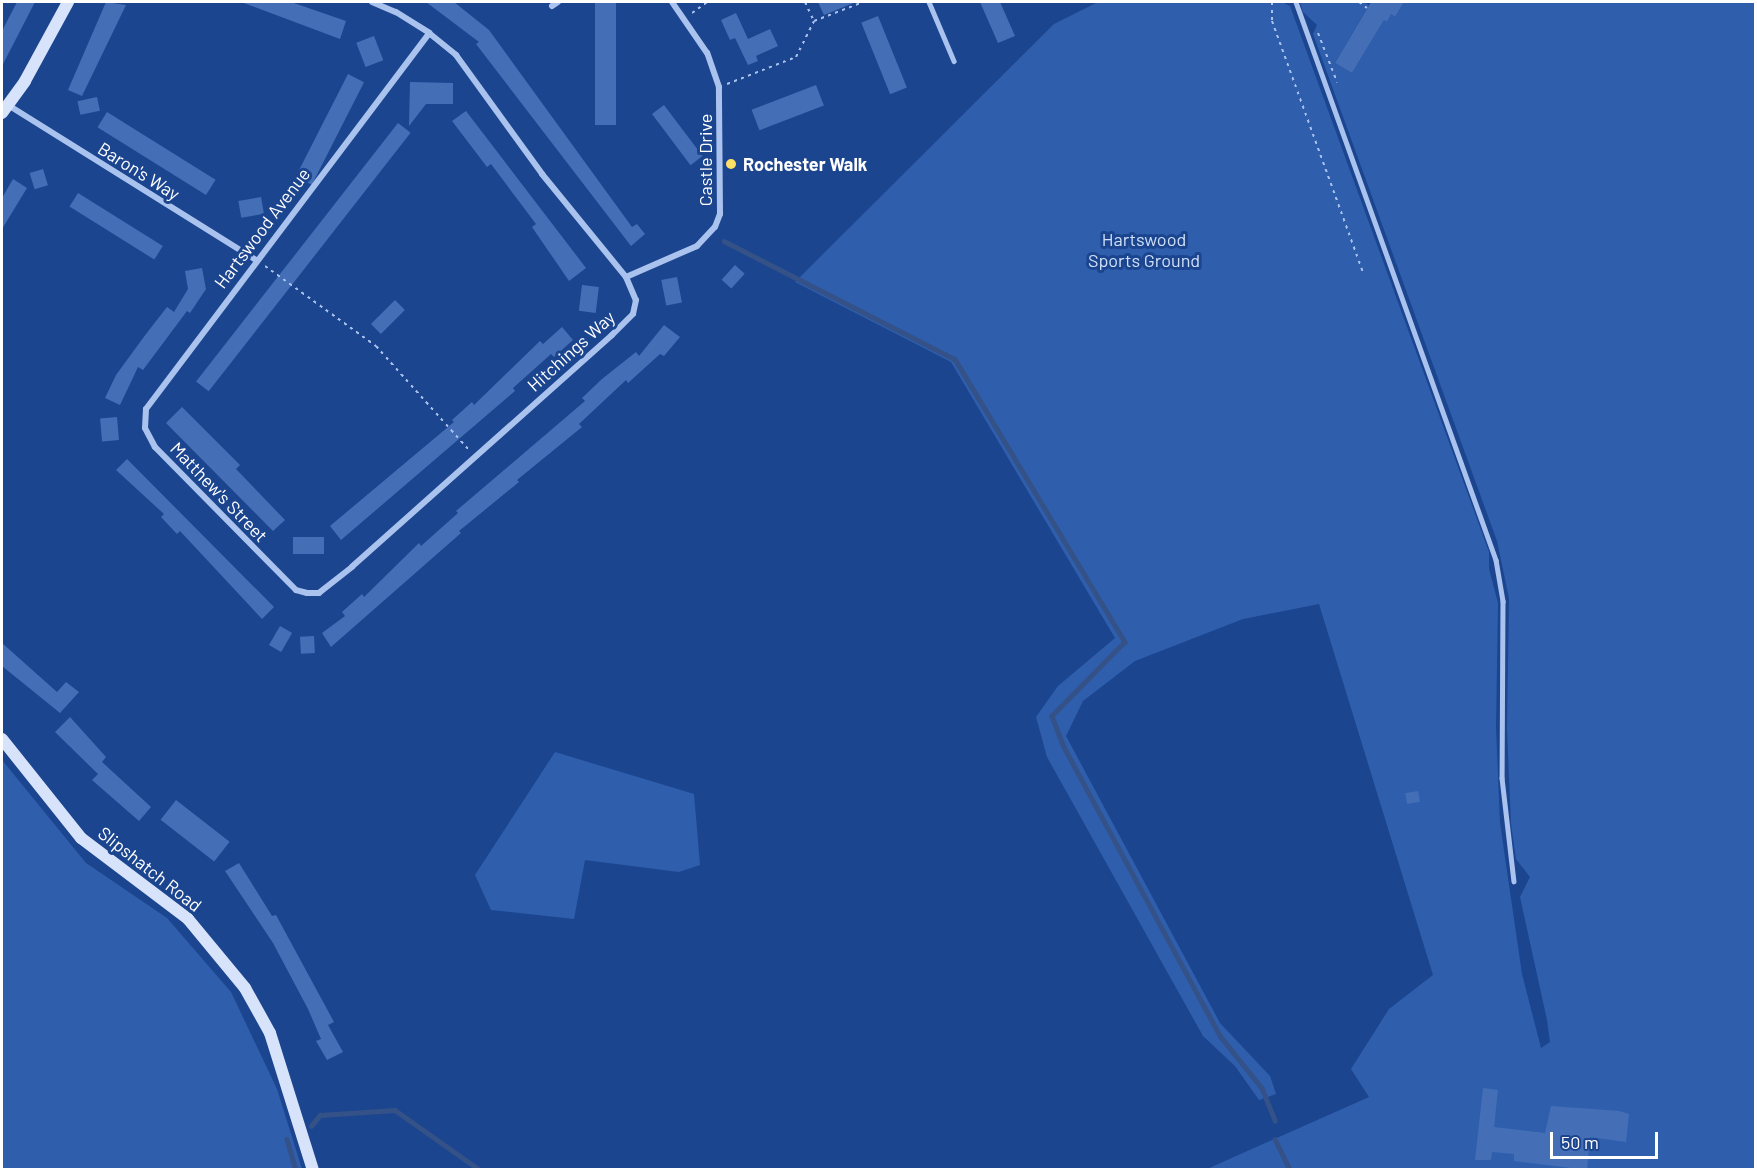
<!DOCTYPE html>
<style>
body{margin:0}
#map{position:relative;width:1757px;height:1171px;overflow:hidden;background:#1c458f;font-family:Barlow,sans-serif}
div>[style]{position:absolute}
.green>*{inset:0;background:#2f5ead}
.stream>*{height:4.5px;margin:-2.25px;padding:0 2.25px;transform-origin:2.25px;border-radius:2.25px;background:#345288}
.building>*{inset:0;background:#446fb7;transform-origin:0 0}
.path>*{height:2px;margin-top:-1px;transform-origin:0;background:repeating-linear-gradient(90deg,#aac3ee 0 3px,transparent 0 7.5px)}
.lane>*{height:4.5px;margin:-2.25px;padding:0 2.25px;transform-origin:2.25px;border-radius:2.25px;background:#aac3ee}
.street>*{height:6px;margin:-3px;padding:0 3px;transform-origin:3px;border-radius:3px;background:#aac3ee}
.secondary>*{height:12px;margin:-6px;padding:0 6px;transform-origin:6px;border-radius:6px;background:#d7e3fa}
.dots>*{width:16px;height:16px;translate:-50% -50%;box-sizing:border-box;border:3px solid #1c458f;border-radius:50%}
span{translate:-50% -50%;white-space:nowrap;text-align:center;line-height:1.15;-webkit-text-stroke:6px #1c458f;paint-order:stroke}
.street-label{font-size:18px;color:#fff}
.poi-label{font-size:18px;color:#fff;font-weight:700}
.left{translate:0 -50%;text-align:left}
.park-label{font-size:18px;color:#d0e0fa}
.frame{position:absolute;inset:0;border:3px solid #fff;pointer-events:none}
.scale{position:absolute;left:1550px;top:1132px;width:108px;height:27px;box-sizing:border-box;border:3px solid #fff;border-top:0;padding-left:8px;font-size:18px;line-height:21px;white-space:nowrap;color:#fff;-webkit-text-stroke:4px #1c458f;paint-order:stroke}
</style>
<div id="map">
<div class="green">
<i style="clip-path:polygon(1098px 2px,1282px 2px,1290px 6px,1489px 552px,1489px 569px,1498px 603px,1496px 727px,1500px 823px,1522px 974px,1541px 1048px,1550px 1042px,1547px 1020px,1520px 897px,1530px 877px,1516px 859px,1511px 824px,1507px 729px,1509px 598px,1497px 541px,1313px 34px,1317px 25px,1303px 12px,1300px 2px,1363px 2px,1369px 5px,1335px 63px,1352px 73px,1384px 20px,1387px 22px,1391px 14px,1395px 17px,1404px 2px,1755px 2px,1755px 1169px,1207px 1169px,1369px 1097px,1351px 1069px,1389px 1009px,1433px 975px,1319px 604px,1243px 619px,1135px 661px,1083px 701px,1066px 736px,1220px 1023px,1270px 1076px,1276px 1094px,1259px 1100px,1235px 1066px,1203px 1036px,1047px 757px,1036px 717px,1058px 686px,1115px 638px,951px 362px,795px 282px,1054px 24px)"></i>
<i style="clip-path:polygon(555px 752px,694px 794px,700px 865px,679px 872px,585px 860px,574px 919px,491px 910px,475px 875px)"></i>
<i style="clip-path:polygon(2px 760px,86px 863px,167px 918px,231px 992px,277px 1089px,302px 1169px,2px 1169px)"></i>
</div>
<div class="stream">
<i style="left:724px;top:241px;width:259px;rotate:27.1deg"></i>
<i style="left:955px;top:359px;width:330px;rotate:59deg"></i>
<i style="left:1125px;top:642px;width:104px;rotate:134.6deg"></i>
<i style="left:1052px;top:716px;width:33px;rotate:69deg"></i>
<i style="left:1064px;top:747px;width:330px;rotate:61.6deg"></i>
<i style="left:1221px;top:1037px;width:65px;rotate:51.2deg"></i>
<i style="left:1262px;top:1088px;width:35px;rotate:68deg"></i>
<i style="left:311px;top:1126px;width:14px;rotate:-51deg"></i>
<i style="left:320px;top:1115px;width:75px;rotate:-3.8deg"></i>
<i style="left:395px;top:1110px;width:104px;rotate:35.2deg"></i>
<i style="left:287px;top:1139px;width:32px;rotate:74deg"></i>
<i style="left:1275px;top:1139px;width:34px;rotate:64deg"></i>
</div>
<div class="building">
<i style="clip-path:polygon(17px 2px,35px 2px,2px 66px,2px 31px)"></i>
<i style="clip-path:polygon(106px 2px,126px 5px,82px 96px,68px 90px)"></i>
<i style="clip-path:polygon(241px 2px,291px 2px,346px 21px,340px 39px)"></i>
<i style="clip-path:polygon(426px 2px,454px 2px,489px 30px,632px 227px,637px 224px,645px 234px,631px 246px,476px 44px,479px 42px)"></i>
<i style="left:595px;top:2px;width:21px;height:123px"></i>
<i style="clip-path:polygon(818px 2px,856px 2px,824px 15px)"></i>
<i style="clip-path:polygon(980px 2px,1000px 2px,1015px 36px,998px 43px)"></i>
<i style="clip-path:polygon(1371px 2px,1404px 2px,1395px 17px,1391px 14px,1387px 22px,1384px 20px,1352px 73px,1335px 63px)"></i>
<i style="clip-path:polygon(736px 13px,748px 39px,770px 29px,778px 46px,756px 56px,758px 61px,748px 65px,735px 38px,730px 40px,721px 20px)"></i>
<i style="left:878px;top:16px;width:77px;height:18px;rotate:68deg"></i>
<i style="left:374px;top:36px;width:26px;height:19px;rotate:69deg"></i>
<i style="left:348px;top:74px;width:18px;height:115px;rotate:27deg"></i>
<i style="clip-path:polygon(410px 82px,453px 83px,453px 104px,426px 104px,409px 126px)"></i>
<i style="left:816px;top:85px;width:22px;height:69px;rotate:69deg"></i>
<i style="left:97px;top:97px;width:14px;height:20px;rotate:78deg"></i>
<i style="left:664px;top:105px;width:64px;height:15px;rotate:53deg"></i>
<i style="clip-path:polygon(466px 111px,586px 268px,569px 281px,532px 227px,536px 224px,491px 164px,487px 167px,452px 121px)"></i>
<i style="left:107px;top:112px;width:128px;height:18px;rotate:32deg"></i>
<i style="left:398px;top:123px;width:16px;height:328px;rotate:38deg"></i>
<i style="left:43px;top:169px;width:17px;height:14px;rotate:73deg"></i>
<i style="clip-path:polygon(13px 179px,27px 188px,2px 229px,2px 198px)"></i>
<i style="left:78px;top:193px;width:100px;height:16px;rotate:32deg"></i>
<i style="left:261px;top:197px;width:17px;height:23px;rotate:80deg"></i>
<i style="left:735px;top:265px;width:13px;height:20px;rotate:42deg"></i>
<i style="clip-path:polygon(202px 268px,206px 289px,190px 313px,187px 311px,143px 370px,138px 367px,120px 405px,105px 398px,116px 375px,146px 334px,167px 307px,174px 312px,188px 289px,185px 271px)"></i>
<i style="left:677px;top:277px;width:26px;height:16px;rotate:79deg"></i>
<i style="left:582px;top:285px;width:17px;height:26px;rotate:7deg"></i>
<i style="left:395px;top:300px;width:14px;height:34px;rotate:45deg"></i>
<i style="clip-path:polygon(664px 325px,680px 337px,664px 356px,660px 354px,628px 383px,626px 380px,579px 424px,582px 427px,517px 480px,519px 482px,459px 531px,461px 533px,331px 647px,322px 633px,345px 616px,342px 612px,362px 594px,364px 597px,419px 543px,421px 546px,458px 513px,456px 511px,585px 401px,582px 398px,602px 379px,636px 352px,639px 356px)"></i>
<i style="clip-path:polygon(562px 327px,573px 340px,554px 357px,551px 354px,513px 388px,515px 391px,341px 540px,330px 526px,454px 422px,452px 420px,472px 402px,474px 405px,540px 341px,543px 344px)"></i>
<i style="clip-path:polygon(182px 407px,240px 465px,236px 469px,285px 520px,273px 531px,166px 423px)"></i>
<i style="left:117px;top:417px;width:23px;height:17px;rotate:85deg"></i>
<i style="clip-path:polygon(127px 459px,274px 607px,262px 619px,180px 531px,177px 534px,161px 517px,164px 514px,116px 470px)"></i>
<i style="left:324px;top:537px;width:17px;height:31px;rotate:90deg"></i>
<i style="left:280px;top:626px;width:14px;height:22px;rotate:30deg"></i>
<i style="left:314px;top:636px;width:17px;height:14px;rotate:87deg"></i>
<i style="clip-path:polygon(2px 643px,57px 692px,66px 682px,79px 692px,60px 713px,2px 666px)"></i>
<i style="clip-path:polygon(70px 717px,106px 757px,102px 762px,151px 807px,139px 821px,92px 780px,98px 774px,55px 732px)"></i>
<i style="left:1418px;top:791px;width:11px;height:13px;rotate:80deg"></i>
<i style="left:176px;top:800px;width:68px;height:25px;rotate:38deg"></i>
<i style="clip-path:polygon(239px 863px,272px 916px,276px 915px,334px 1022px,328px 1025px,343px 1052px,327px 1060px,316px 1041px,321px 1039px,308px 1009px,273px 943px,225px 871px)"></i>
<i style="clip-path:polygon(1483px 1088px,1498px 1090px,1494px 1127px,1545px 1133px,1551px 1106px,1619px 1111px,1629px 1114px,1626px 1142px,1590px 1137px,1587px 1170px,1514px 1161px,1514px 1154px,1492px 1152px,1491px 1160px,1475px 1160px)"></i>
</div>
<div class="path">
<i style="left:805px;top:2px;width:21px;rotate:65deg"></i>
<i style="left:1272px;top:2px;width:19px;rotate:90deg"></i>
<i style="left:1272px;top:21px;width:267px;rotate:70.1deg"></i>
<i style="left:1359px;top:2px;width:10px;rotate:37deg"></i>
<i style="left:692px;top:13px;width:19px;rotate:-36deg"></i>
<i style="left:1318px;top:33px;width:53px;rotate:68.8deg"></i>
<i style="left:727px;top:84px;width:74px;rotate:-21.4deg"></i>
<i style="left:796px;top:57px;width:40px;rotate:-63.4deg"></i>
<i style="left:814px;top:21px;width:53px;rotate:-21.2deg"></i>
<i style="left:265px;top:266px;width:137px;rotate:35.8deg"></i>
<i style="left:376px;top:346px;width:140px;rotate:48.2deg"></i>
</div>
<div class="lane">
<i style="left:929px;top:2px;width:64px;rotate:67deg"></i>
<i style="left:1296px;top:2px;width:593px;rotate:70.28deg"></i>
<i style="left:1496px;top:560px;width:42px;rotate:80.3deg"></i>
<i style="left:1503px;top:601px;width:177px;rotate:90.3deg"></i>
<i style="left:1502px;top:778px;width:104px;rotate:83.4deg"></i>
</div>
<div class="street">
<i style="left:372px;top:2px;width:26px;rotate:23deg"></i>
<i style="left:396px;top:12px;width:39px;rotate:32deg"></i>
<i style="left:429px;top:33px;width:35px;rotate:39deg"></i>
<i style="left:456px;top:55px;width:147px;rotate:54.1deg"></i>
<i style="left:542px;top:174px;width:133px;rotate:50.8deg"></i>
<i style="left:626px;top:277px;width:25px;rotate:67deg"></i>
<i style="left:636px;top:300px;width:14px;rotate:102deg"></i>
<i style="left:633px;top:314px;width:30px;rotate:135deg"></i>
<i style="left:612px;top:335px;width:348px;rotate:138.3deg"></i>
<i style="left:352px;top:567px;width:42px;rotate:141.8deg"></i>
<i style="left:319px;top:593px;width:12px;rotate:180deg"></i>
<i style="left:307px;top:593px;width:11px;rotate:-165deg"></i>
<i style="left:296px;top:590px;width:201px;rotate:-134.6deg"></i>
<i style="left:155px;top:447px;width:21px;rotate:-118deg"></i>
<i style="left:145px;top:428px;width:19px;rotate:-87deg"></i>
<i style="left:146px;top:409px;width:471px;rotate:-53deg"></i>
<i style="left:552px;top:6px;width:7px;rotate:-34deg"></i>
<i style="left:8px;top:105px;width:292px;rotate:32deg"></i>
<i style="left:626px;top:277px;width:77px;rotate:-23.6deg"></i>
<i style="left:697px;top:246px;width:26px;rotate:-47deg"></i>
<i style="left:715px;top:227px;width:14px;rotate:-69deg"></i>
<i style="left:720px;top:214px;width:127px;rotate:-90.5deg"></i>
<i style="left:719px;top:87px;width:36px;rotate:-109deg"></i>
<i style="left:707px;top:53px;width:62px;rotate:-124.5deg"></i>
</div>
<div class="secondary">
<i style="left:2px;top:113px;width:39px;rotate:-54deg"></i>
<i style="left:25px;top:81px;width:90px;rotate:-61.4deg"></i>
<i style="left:2px;top:739px;width:127px;rotate:51.4deg"></i>
<i style="left:81px;top:838px;width:134px;rotate:37.1deg"></i>
<i style="left:188px;top:919px;width:89px;rotate:50.4deg"></i>
<i style="left:245px;top:988px;width:51px;rotate:60.9deg"></i>
<i style="left:270px;top:1033px;width:144px;rotate:72.6deg"></i>
</div>
<div class="dots">
<i style="left:731px;top:164px;background:#fede67"></i>
</div>
<div class="street-label">
<span style="left:705px;top:160px;rotate:-90deg">Castle Drive</span>
<span style="left:139px;top:171px;rotate:32deg">Baron's Way</span>
<span style="left:262px;top:228px;rotate:-53deg">Hartswood Avenue</span>
<span style="left:571px;top:351px;rotate:-42deg">Hitchings Way</span>
<span style="left:219px;top:492px;rotate:46deg">Matthew's Street</span>
<span style="left:150px;top:869px;rotate:38deg">Slipshatch Road</span>
</div>
<div class="poi-label">
<span class="left" style="left:743px;top:164px">Rochester Walk</span>
</div>
<div class="park-label">
<span style="left:1144px;top:250px">Hartswood<br>Sports Ground</span>
</div>
<div class="frame"></div>
<div class="scale">50 m</div>
</div>
